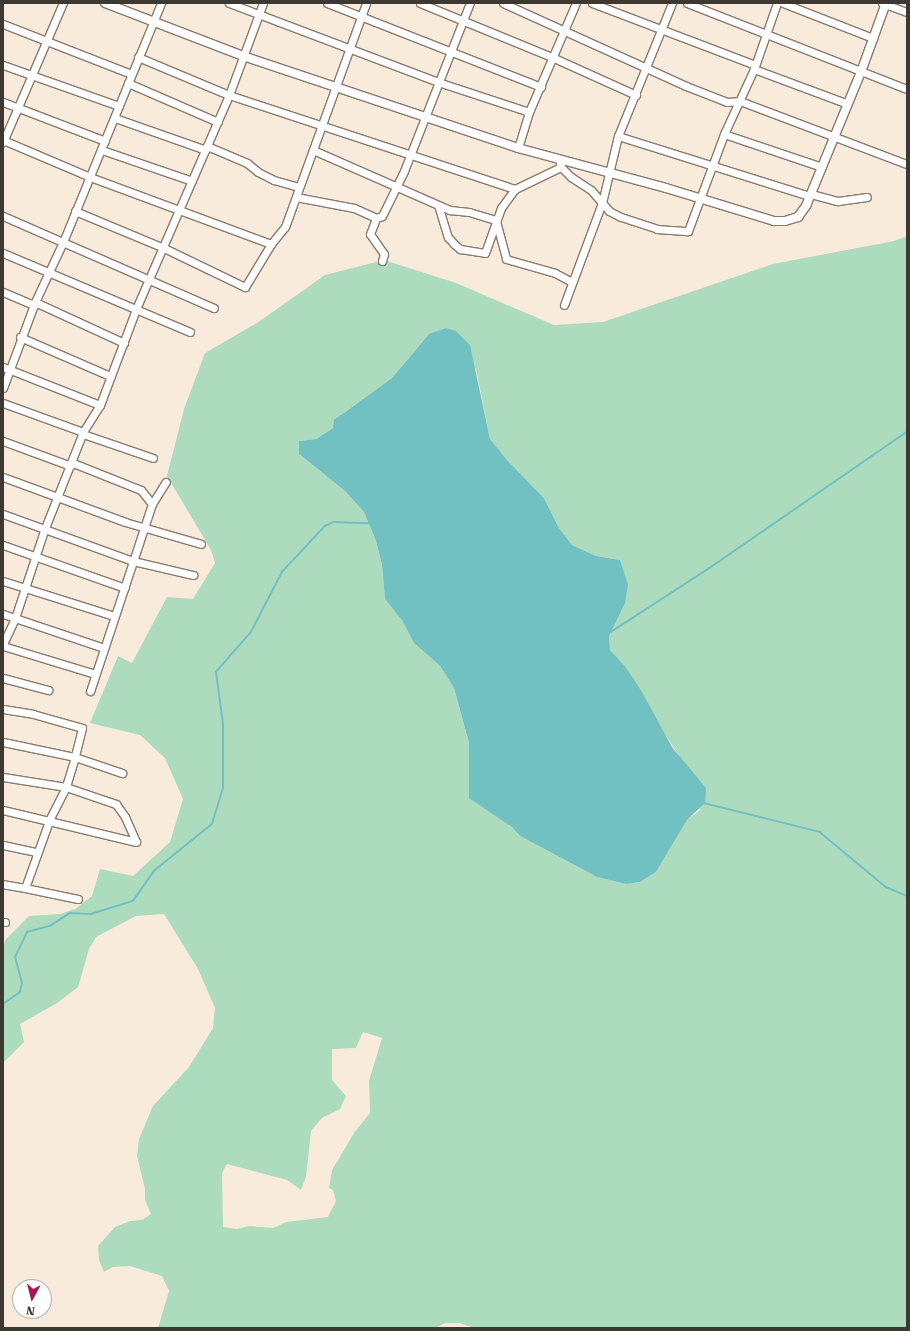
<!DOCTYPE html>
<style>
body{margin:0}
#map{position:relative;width:910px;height:1331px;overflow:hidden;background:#f9ebdc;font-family:"Roboto Serif",serif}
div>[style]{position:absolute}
.green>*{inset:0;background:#addbbe}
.water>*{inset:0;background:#72c1c2}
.stream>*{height:1.5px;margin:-0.75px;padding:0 0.75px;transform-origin:0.75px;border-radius:0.75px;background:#72c1c2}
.roads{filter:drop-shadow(1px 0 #877b6d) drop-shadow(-1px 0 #877b6d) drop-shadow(0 1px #877b6d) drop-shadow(0 -1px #877b6d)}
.minor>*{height:7px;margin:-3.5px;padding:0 3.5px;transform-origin:3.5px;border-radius:3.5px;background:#fff}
.tertiary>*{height:8px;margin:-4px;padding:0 4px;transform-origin:4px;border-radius:4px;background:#fff}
span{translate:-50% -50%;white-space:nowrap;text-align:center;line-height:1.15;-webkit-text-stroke:3.5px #fff;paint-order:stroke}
.frame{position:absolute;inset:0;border:4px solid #3d3832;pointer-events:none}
.north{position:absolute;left:12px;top:1279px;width:40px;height:40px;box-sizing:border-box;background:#fff;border:1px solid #b1afad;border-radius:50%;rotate:187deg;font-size:11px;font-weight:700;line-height:16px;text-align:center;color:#3d3832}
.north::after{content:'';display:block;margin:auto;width:14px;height:18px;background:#a81651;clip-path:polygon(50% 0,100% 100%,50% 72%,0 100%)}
</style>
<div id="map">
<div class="green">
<i style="clip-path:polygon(evenodd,907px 236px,907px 1328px,475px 1328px,459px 1323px,445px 1323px,435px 1328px,158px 1328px,169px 1291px,162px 1276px,130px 1266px,113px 1267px,104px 1272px,99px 1260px,98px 1246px,115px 1227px,130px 1221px,142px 1220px,151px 1214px,145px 1200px,145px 1189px,137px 1156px,139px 1139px,153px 1106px,189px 1067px,213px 1028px,215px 1008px,198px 969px,164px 914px,136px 916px,96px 937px,89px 949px,78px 987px,57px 1003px,20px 1024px,24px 1042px,3px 1063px,3px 947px,6px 939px,29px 916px,60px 914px,75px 909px,92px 896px,100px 869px,133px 876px,170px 842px,183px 799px,165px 758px,140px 735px,90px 723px,118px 656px,132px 663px,167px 597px,193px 599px,215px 563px,211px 550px,167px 476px,184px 409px,205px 353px,257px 323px,325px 275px,384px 260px,456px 283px,554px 325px,603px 322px,773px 264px,894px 241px,907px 236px,429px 334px,476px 369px,490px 439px,507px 460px,544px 498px,559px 528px,572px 545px,596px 556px,620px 560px,614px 625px,609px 636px,610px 650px,625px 666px,658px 724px,685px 764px,700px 810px,687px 820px,656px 872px,640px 882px,626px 884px,597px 877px,520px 836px,512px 827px,470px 798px,469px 743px,454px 688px,440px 666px,414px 643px,402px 619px,385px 599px,382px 565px,376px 541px,364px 512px,345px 491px,299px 454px,299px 441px,316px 439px,333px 428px,342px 414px,392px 378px,429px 334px,907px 236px,363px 1032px,382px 1038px,369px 1081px,370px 1113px,354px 1133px,332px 1170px,329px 1188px,333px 1190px,336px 1201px,328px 1217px,286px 1222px,273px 1228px,249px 1226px,237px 1229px,223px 1227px,222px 1173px,227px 1164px,287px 1180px,301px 1190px,306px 1177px,311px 1131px,322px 1118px,340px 1109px,346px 1096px,332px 1080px,332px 1049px,356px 1048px,363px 1032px)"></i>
</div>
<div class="water">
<i style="clip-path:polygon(446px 328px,456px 331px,470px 345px,490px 439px,507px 460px,544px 498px,559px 528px,572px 545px,596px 556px,620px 560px,628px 585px,625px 603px,609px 636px,610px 650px,625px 666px,642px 692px,672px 747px,706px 788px,705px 803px,687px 820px,656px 872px,640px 882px,626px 884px,597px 877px,520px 836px,512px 827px,469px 798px,469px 743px,454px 688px,440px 666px,414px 643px,402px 620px,385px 599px,382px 565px,376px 541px,364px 512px,345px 491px,299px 454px,299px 441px,316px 439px,333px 428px,334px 420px,392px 378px,429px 334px)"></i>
</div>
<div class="stream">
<i style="left:611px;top:632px;width:119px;rotate:-33deg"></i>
<i style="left:711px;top:567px;width:238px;rotate:-34.6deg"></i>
<i style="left:704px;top:803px;width:120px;rotate:14deg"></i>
<i style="left:820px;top:832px;width:86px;rotate:39.8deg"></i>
<i style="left:886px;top:887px;width:23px;rotate:23deg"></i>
<i style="left:3px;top:1004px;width:21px;rotate:-35deg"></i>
<i style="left:20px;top:992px;width:9px;rotate:-77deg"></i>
<i style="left:22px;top:983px;width:27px;rotate:-105deg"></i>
<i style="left:15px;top:957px;width:28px;rotate:-64deg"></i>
<i style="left:27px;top:932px;width:24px;rotate:-15deg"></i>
<i style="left:50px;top:926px;width:24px;rotate:-33deg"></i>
<i style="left:70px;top:913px;width:21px;rotate:3deg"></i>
<i style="left:91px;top:914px;width:44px;rotate:-17.2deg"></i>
<i style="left:133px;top:901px;width:38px;rotate:-55deg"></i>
<i style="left:155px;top:870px;width:73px;rotate:-38.9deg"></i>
<i style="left:212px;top:824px;width:38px;rotate:-73deg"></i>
<i style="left:223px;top:788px;width:64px;rotate:-90deg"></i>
<i style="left:223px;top:724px;width:52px;rotate:-97.7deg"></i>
<i style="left:216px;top:672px;width:53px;rotate:-48.8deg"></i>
<i style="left:251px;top:632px;width:68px;rotate:-62.7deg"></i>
<i style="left:282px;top:572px;width:63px;rotate:-46.9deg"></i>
<i style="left:325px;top:526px;width:10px;rotate:-24deg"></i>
<i style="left:334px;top:522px;width:34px;rotate:2deg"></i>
</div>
<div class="roads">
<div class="minor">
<i style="left:229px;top:3px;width:223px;rotate:20.7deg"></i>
<i style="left:438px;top:82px;width:96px;rotate:18.2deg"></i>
<i style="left:327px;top:3px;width:230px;rotate:21.4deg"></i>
<i style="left:420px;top:3px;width:145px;rotate:22.3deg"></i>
<i style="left:554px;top:58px;width:90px;rotate:24.3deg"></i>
<i style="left:503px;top:3px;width:201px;rotate:24.4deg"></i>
<i style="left:686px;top:86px;width:44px;rotate:21.3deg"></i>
<i style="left:727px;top:102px;width:13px;rotate:-4deg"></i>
<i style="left:740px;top:101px;width:178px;rotate:20.7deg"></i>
<i style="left:592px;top:3px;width:174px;rotate:20.8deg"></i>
<i style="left:687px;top:3px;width:236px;rotate:21.4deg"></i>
<i style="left:783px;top:3px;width:97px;rotate:21.3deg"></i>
<i style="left:882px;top:3px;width:27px;rotate:20deg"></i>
<i style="left:3px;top:24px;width:137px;rotate:21.3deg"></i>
<i style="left:138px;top:57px;width:99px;rotate:22.7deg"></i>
<i style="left:229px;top:95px;width:301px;rotate:18.2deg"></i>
<i style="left:3px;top:65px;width:123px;rotate:19.5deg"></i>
<i style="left:754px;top:69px;width:100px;rotate:20.4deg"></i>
<i style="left:128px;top:83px;width:98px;rotate:23.4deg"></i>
<i style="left:3px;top:102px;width:109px;rotate:20.9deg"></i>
<i style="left:115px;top:118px;width:96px;rotate:19.4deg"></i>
<i style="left:724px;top:134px;width:103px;rotate:18.6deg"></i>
<i style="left:618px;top:136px;width:201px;rotate:17.4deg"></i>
<i style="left:3px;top:140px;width:95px;rotate:23deg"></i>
<i style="left:90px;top:177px;width:193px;rotate:20.3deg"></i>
<i style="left:3px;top:142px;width:151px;rotate:-66.7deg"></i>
<i style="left:207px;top:146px;width:43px;rotate:23deg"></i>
<i style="left:247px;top:163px;width:14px;rotate:39deg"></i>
<i style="left:258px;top:172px;width:18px;rotate:27deg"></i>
<i style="left:274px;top:180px;width:26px;rotate:16deg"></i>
<i style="left:518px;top:148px;width:38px;rotate:-73deg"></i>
<i style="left:529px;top:112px;width:119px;rotate:-66.7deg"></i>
<i style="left:102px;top:150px;width:95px;rotate:19deg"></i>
<i style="left:313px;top:150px;width:150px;rotate:23.7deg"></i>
<i style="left:450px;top:210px;width:19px;rotate:6deg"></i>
<i style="left:469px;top:212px;width:28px;rotate:17deg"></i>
<i style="left:559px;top:159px;width:8px;rotate:76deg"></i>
<i style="left:561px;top:167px;width:14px;rotate:45deg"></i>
<i style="left:571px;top:177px;width:24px;rotate:33deg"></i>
<i style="left:591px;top:190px;width:28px;rotate:49deg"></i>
<i style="left:609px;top:211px;width:13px;rotate:27deg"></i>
<i style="left:621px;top:217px;width:38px;rotate:18deg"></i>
<i style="left:657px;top:229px;width:31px;rotate:4deg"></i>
<i style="left:688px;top:231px;width:103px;rotate:-69.6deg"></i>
<i style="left:724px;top:134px;width:72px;rotate:-65.2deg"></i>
<i style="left:754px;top:69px;width:70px;rotate:-70.8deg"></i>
<i style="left:811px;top:194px;width:28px;rotate:15deg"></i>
<i style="left:838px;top:201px;width:29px;rotate:-8deg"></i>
<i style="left:296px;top:197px;width:59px;rotate:10.7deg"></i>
<i style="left:354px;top:208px;width:24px;rotate:24deg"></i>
<i style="left:438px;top:205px;width:34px;rotate:73deg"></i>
<i style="left:448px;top:237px;width:9px;rotate:49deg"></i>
<i style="left:454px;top:244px;width:8px;rotate:40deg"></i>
<i style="left:460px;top:249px;width:25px;rotate:9deg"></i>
<i style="left:485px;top:253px;width:48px;rotate:-70.4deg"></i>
<i style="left:501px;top:208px;width:24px;rotate:-54deg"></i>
<i style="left:515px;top:189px;width:51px;rotate:-25.6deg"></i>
<i style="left:75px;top:211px;width:96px;rotate:22.6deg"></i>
<i style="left:164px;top:248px;width:90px;rotate:25.7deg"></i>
<i style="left:245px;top:287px;width:50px;rotate:-58.8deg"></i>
<i style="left:271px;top:244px;width:22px;rotate:-51deg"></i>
<i style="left:285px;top:227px;width:238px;rotate:-70.1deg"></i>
<i style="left:3px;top:216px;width:230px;rotate:23.6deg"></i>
<i style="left:496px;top:221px;width:39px;rotate:75deg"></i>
<i style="left:506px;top:259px;width:51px;rotate:15.9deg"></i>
<i style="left:555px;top:273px;width:19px;rotate:28deg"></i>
<i style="left:3px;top:253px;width:203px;rotate:22.9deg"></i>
<i style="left:382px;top:261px;width:7px;rotate:-74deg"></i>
<i style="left:384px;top:254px;width:24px;rotate:-125deg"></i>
<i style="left:370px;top:234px;width:17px;rotate:-69deg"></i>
<i style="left:376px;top:218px;width:6px;rotate:-18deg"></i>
<i style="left:382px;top:216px;width:50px;rotate:-63.9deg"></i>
<i style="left:404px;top:171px;width:180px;rotate:-68.6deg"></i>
<i style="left:3px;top:292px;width:34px;rotate:23deg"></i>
<i style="left:35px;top:302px;width:98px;rotate:24.7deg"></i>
<i style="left:564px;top:305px;width:109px;rotate:-69.6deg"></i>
<i style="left:602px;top:203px;width:69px;rotate:-76.6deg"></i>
<i style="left:618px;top:136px;width:144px;rotate:-67.9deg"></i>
<i style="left:20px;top:337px;width:98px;rotate:23.4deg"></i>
<i style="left:3px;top:367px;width:104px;rotate:21.4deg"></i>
<i style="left:3px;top:388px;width:92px;rotate:-69.6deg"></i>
<i style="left:35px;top:302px;width:66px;rotate:-65deg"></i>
<i style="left:63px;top:242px;width:258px;rotate:-67.7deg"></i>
<i style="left:3px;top:403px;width:85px;rotate:19.9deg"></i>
<i style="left:83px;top:434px;width:74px;rotate:18.9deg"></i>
<i style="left:3px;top:441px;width:72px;rotate:20.2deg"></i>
<i style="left:73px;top:463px;width:73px;rotate:21.7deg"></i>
<i style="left:141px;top:490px;width:18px;rotate:52deg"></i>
<i style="left:152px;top:504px;width:197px;rotate:108.3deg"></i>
<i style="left:3px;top:477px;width:130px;rotate:20.2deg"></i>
<i style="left:125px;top:522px;width:79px;rotate:16.1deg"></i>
<i style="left:152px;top:504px;width:26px;rotate:-58deg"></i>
<i style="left:3px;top:514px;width:138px;rotate:19.9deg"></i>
<i style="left:133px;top:561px;width:62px;rotate:13.1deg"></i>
<i style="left:3px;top:545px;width:129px;rotate:19.4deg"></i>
<i style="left:3px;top:581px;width:116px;rotate:17.5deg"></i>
<i style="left:3px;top:614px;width:107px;rotate:18.6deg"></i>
<i style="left:3px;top:644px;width:29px;rotate:-65deg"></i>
<i style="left:15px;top:618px;width:95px;rotate:-71.6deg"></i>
<i style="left:45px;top:528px;width:103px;rotate:-68.4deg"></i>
<i style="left:83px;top:432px;width:32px;rotate:-58deg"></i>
<i style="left:100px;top:405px;width:103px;rotate:-69.4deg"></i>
<i style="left:136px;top:309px;width:233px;rotate:-66.5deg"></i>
<i style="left:229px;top:95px;width:98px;rotate:-69.7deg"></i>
<i style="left:3px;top:646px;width:96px;rotate:16.9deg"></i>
<i style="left:3px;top:678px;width:47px;rotate:14.9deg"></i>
<i style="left:3px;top:709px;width:30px;rotate:9deg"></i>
<i style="left:33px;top:714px;width:51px;rotate:15.9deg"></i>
<i style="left:82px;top:728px;width:30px;rotate:104deg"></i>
<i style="left:75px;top:757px;width:50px;rotate:18.8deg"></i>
<i style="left:3px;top:742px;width:74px;rotate:11.8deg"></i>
<i style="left:75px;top:757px;width:31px;rotate:107deg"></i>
<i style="left:66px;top:787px;width:38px;rotate:117deg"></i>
<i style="left:49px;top:821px;width:71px;rotate:109.7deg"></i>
<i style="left:25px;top:888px;width:22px;rotate:-170deg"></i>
<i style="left:3px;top:777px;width:64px;rotate:9deg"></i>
<i style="left:66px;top:787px;width:53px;rotate:18.8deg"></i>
<i style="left:116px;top:804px;width:16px;rotate:55deg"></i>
<i style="left:125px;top:817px;width:27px;rotate:66deg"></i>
<i style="left:3px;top:810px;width:137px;rotate:13.5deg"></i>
<i style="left:3px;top:845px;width:34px;rotate:12deg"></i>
<i style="left:25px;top:888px;width:54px;rotate:11.7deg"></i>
<i style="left:3px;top:922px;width:2px"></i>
</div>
<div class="tertiary">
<i style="left:105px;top:3px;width:148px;rotate:21deg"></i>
<i style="left:243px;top:56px;width:290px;rotate:18.5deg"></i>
<i style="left:518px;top:148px;width:153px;rotate:15.1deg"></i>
<i style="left:666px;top:188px;width:113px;rotate:17deg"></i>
<i style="left:774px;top:221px;width:11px"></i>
<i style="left:785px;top:221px;width:14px;rotate:-17deg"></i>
<i style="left:798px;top:217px;width:14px;rotate:-54deg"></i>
<i style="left:806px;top:206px;width:145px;rotate:-67.7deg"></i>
<i style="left:861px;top:72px;width:73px;rotate:-70.1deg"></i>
</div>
</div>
<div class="frame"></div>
<div class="north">N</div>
</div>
